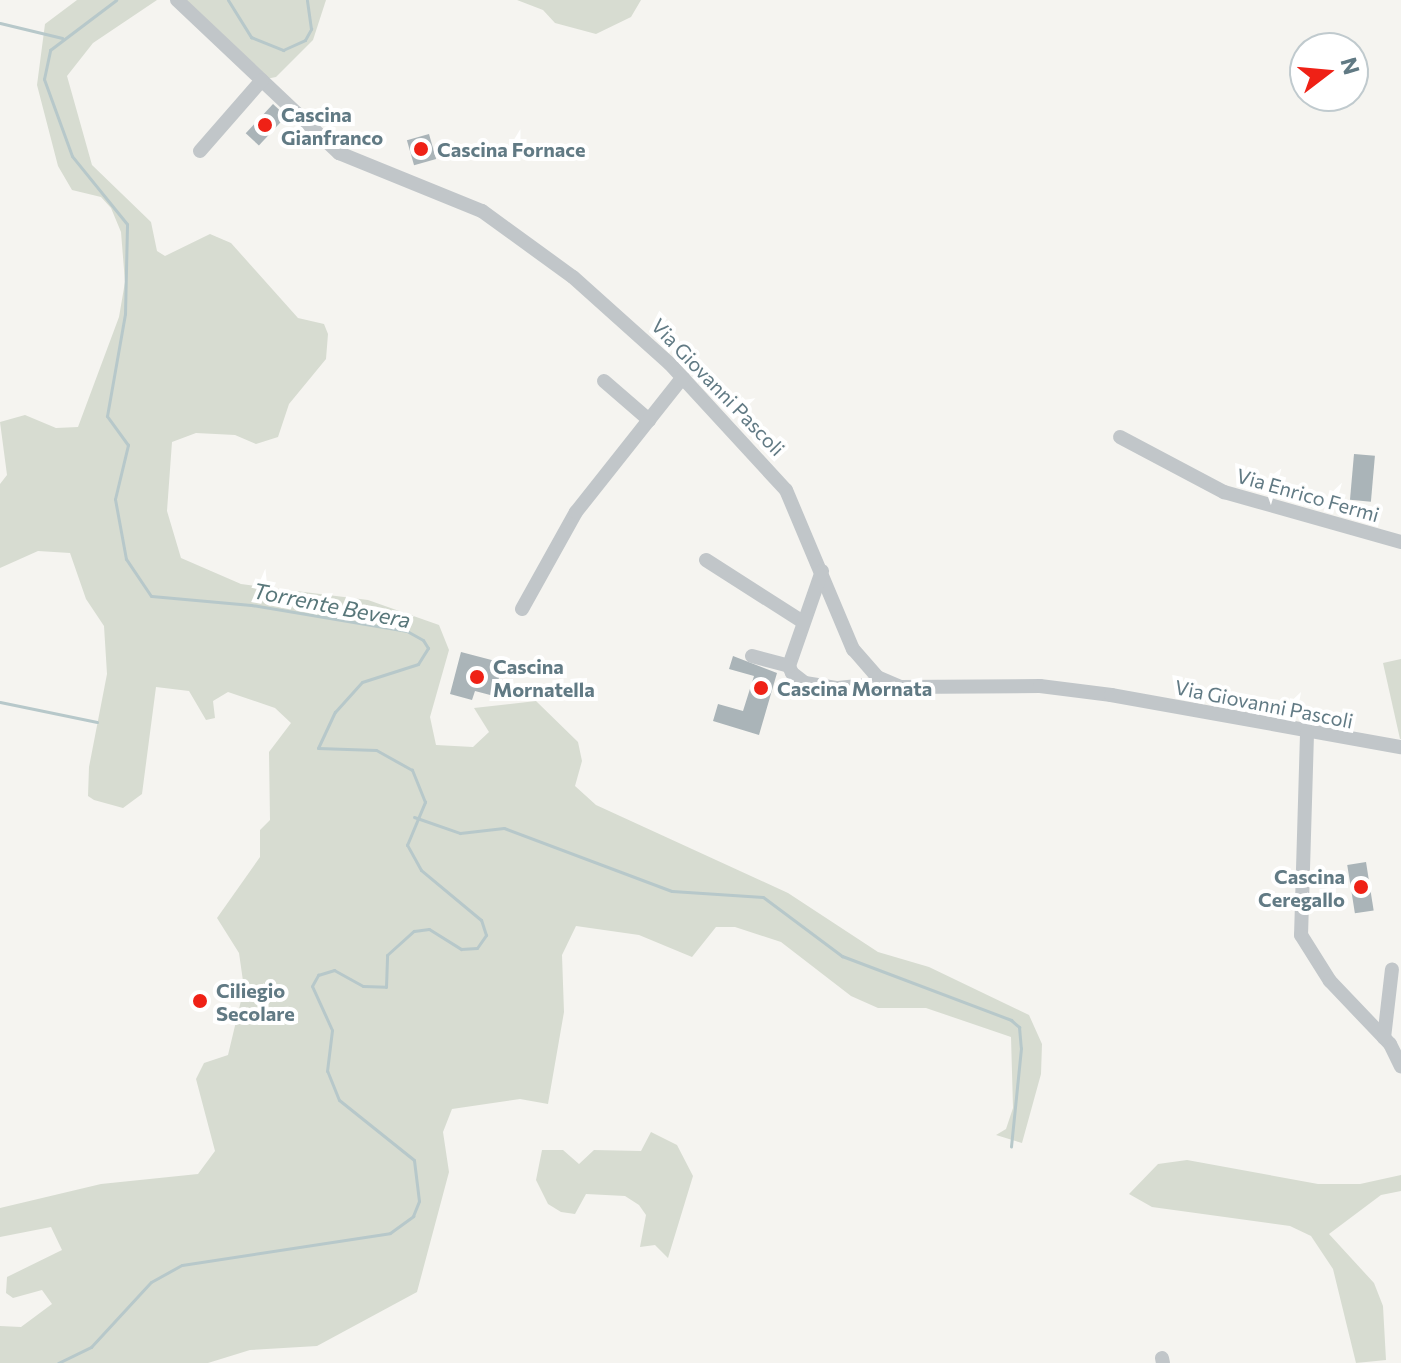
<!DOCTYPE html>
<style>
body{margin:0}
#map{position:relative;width:1401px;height:1363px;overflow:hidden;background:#f5f4f0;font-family:Commissioner,sans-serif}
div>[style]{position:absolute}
.green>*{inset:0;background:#d7dcd1}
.stream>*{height:3px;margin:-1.5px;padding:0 1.5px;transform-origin:1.5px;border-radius:1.5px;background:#b7c8ca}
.building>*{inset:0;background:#aab4b8;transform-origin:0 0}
.minor>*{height:14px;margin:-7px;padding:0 7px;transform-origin:7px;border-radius:7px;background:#c1c6c9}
.dots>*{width:22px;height:22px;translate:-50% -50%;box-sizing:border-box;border:4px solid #fff;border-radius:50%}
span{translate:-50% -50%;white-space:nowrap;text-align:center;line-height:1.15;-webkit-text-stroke:8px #fff;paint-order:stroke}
.poi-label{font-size:20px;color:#617a84;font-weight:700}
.left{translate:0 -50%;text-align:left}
.right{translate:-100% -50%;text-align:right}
.street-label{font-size:20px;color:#617a84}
.water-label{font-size:22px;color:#58777a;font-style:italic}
.north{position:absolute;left:1289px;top:32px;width:80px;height:80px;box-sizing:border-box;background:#fff;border:2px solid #c0cace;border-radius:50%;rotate:74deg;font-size:22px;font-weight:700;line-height:32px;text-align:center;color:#617a84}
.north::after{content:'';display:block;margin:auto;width:28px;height:36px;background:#ef2116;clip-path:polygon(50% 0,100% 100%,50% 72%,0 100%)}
</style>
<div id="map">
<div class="green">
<i style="clip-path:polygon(77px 0,157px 0,93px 43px,67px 76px,92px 165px,151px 222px,157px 251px,165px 256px,210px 234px,231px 243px,298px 318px,324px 324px,328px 334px,326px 359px,289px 404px,278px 437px,256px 444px,235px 435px,196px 433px,172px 442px,167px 511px,181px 558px,241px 584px,368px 600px,439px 625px,449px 650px,430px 717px,436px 745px,473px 747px,489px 732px,474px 708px,536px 701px,578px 742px,582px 761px,575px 786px,596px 805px,788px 893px,878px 952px,929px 967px,1029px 1015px,1042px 1044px,1041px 1074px,1022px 1143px,996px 1135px,1006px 1129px,1013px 1108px,1011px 1037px,926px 1008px,878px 1008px,851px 996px,781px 942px,735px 927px,716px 927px,692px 957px,639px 935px,576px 926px,562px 955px,564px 1012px,548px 1104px,520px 1099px,452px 1109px,443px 1132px,449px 1172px,417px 1292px,317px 1346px,250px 1350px,208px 1363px,0 1363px,0 1326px,21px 1327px,52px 1304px,42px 1290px,13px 1298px,6px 1293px,7px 1277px,62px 1250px,51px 1227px,0 1237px,0 1208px,101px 1184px,198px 1174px,215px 1151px,196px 1079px,204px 1063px,228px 1055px,244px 988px,239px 953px,217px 918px,260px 857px,260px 830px,270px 820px,269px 752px,291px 723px,275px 708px,228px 692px,213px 701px,215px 718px,206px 720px,189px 691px,156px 687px,142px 794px,123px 808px,94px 800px,88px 796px,89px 767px,107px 674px,104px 626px,86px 599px,70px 553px,38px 551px,0 568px,0 484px,7px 475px,0 422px,25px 415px,56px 428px,78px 427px,119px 317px,125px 282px,121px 232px,111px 208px,101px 197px,72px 190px,58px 166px,37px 85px,45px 24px)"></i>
<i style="clip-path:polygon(180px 0,326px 0,313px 40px,276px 77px,266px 79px)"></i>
<i style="clip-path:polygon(517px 0,641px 0,631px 17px,596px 34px,555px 23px,543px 10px)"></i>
<i style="clip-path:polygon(1401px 659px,1401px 739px,1400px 739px,1383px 663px)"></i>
<i style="clip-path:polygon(651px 1132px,677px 1145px,693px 1176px,668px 1258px,655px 1245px,640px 1247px,646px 1215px,639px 1205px,625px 1196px,586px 1194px,575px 1214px,561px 1212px,548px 1204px,536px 1180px,542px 1150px,563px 1150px,579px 1164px,594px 1150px,641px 1151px)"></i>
<i style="clip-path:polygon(1187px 1160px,1318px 1184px,1360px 1184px,1401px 1175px,1401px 1191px,1381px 1195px,1329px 1234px,1374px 1283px,1383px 1306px,1386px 1360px,1356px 1363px,1333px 1269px,1311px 1236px,1290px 1226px,1152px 1207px,1129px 1194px,1158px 1164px)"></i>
</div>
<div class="stream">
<i style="left:228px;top:0;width:44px;rotate:58.1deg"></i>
<i style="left:251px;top:37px;width:35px;rotate:22deg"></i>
<i style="left:283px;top:50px;width:24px;rotate:-24deg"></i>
<i style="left:305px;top:40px;width:13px;rotate:-61deg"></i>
<i style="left:311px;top:29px;width:29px;rotate:-98deg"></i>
<i style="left:0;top:23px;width:64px;rotate:13.6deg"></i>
<i style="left:0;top:702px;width:99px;rotate:11.7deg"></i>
<i style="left:414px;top:817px;width:49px;rotate:19.2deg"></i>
<i style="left:460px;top:833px;width:44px;rotate:-6.5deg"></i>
<i style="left:504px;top:828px;width:179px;rotate:20.6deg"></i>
<i style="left:672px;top:891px;width:91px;rotate:3.8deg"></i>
<i style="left:763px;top:897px;width:99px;rotate:36.8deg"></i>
<i style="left:842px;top:956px;width:181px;rotate:20.7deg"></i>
<i style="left:1011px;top:1020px;width:11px;rotate:41deg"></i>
<i style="left:1019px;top:1027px;width:21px;rotate:85deg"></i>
<i style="left:1021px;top:1048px;width:99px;rotate:95.8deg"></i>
<i style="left:58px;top:1363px;width:37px;rotate:-26deg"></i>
<i style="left:91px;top:1347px;width:88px;rotate:-47.3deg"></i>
<i style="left:151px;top:1282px;width:35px;rotate:-29deg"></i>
<i style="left:182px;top:1265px;width:210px;rotate:-8.7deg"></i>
<i style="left:390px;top:1233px;width:29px;rotate:-36deg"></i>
<i style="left:413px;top:1216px;width:16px;rotate:-68deg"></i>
<i style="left:419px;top:1201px;width:41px;rotate:-97deg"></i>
<i style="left:414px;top:1160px;width:96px;rotate:-141.3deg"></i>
<i style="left:339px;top:1100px;width:31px;rotate:-112deg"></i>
<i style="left:327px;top:1071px;width:41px;rotate:-83deg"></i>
<i style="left:332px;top:1030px;width:48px;rotate:-114.4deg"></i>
<i style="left:312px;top:986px;width:13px;rotate:-61deg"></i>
<i style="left:318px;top:975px;width:17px;rotate:-17deg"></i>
<i style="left:334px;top:970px;width:33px;rotate:29deg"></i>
<i style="left:363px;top:986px;width:23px;rotate:2deg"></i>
<i style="left:386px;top:987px;width:32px;rotate:-88deg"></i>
<i style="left:387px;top:955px;width:36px;rotate:-42deg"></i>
<i style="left:414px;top:931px;width:15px;rotate:-8deg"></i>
<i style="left:429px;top:929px;width:38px;rotate:32deg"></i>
<i style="left:461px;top:949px;width:16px;rotate:-4deg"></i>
<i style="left:477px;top:948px;width:16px;rotate:-55deg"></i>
<i style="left:486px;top:935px;width:16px;rotate:-108deg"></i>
<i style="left:481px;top:920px;width:78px;rotate:-140.2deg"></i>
<i style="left:421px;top:870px;width:29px;rotate:-119deg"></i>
<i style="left:407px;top:845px;width:47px;rotate:-67.3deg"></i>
<i style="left:425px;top:802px;width:35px;rotate:-112deg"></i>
<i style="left:412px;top:770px;width:41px;rotate:-150.9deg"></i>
<i style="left:376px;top:750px;width:58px;rotate:-178deg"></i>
<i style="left:318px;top:748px;width:40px;rotate:-65deg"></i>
<i style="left:335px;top:712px;width:40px;rotate:-48deg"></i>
<i style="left:362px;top:682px;width:59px;rotate:-17.8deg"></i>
<i style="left:418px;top:664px;width:19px;rotate:-58deg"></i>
<i style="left:428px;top:648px;width:9px;rotate:-122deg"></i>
<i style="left:423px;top:640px;width:18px;rotate:-151deg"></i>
<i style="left:407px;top:631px;width:158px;rotate:-170.5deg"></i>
<i style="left:251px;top:605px;width:100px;rotate:-174.9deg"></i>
<i style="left:151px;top:596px;width:45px;rotate:-124deg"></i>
<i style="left:126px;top:559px;width:61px;rotate:-100.4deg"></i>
<i style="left:115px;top:499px;width:56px;rotate:-76.5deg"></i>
<i style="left:128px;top:445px;width:36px;rotate:-126deg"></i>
<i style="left:107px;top:416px;width:104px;rotate:-80deg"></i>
<i style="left:125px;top:314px;width:90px;rotate:-88.7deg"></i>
<i style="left:127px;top:224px;width:87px;rotate:-129deg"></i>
<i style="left:72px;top:156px;width:82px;rotate:-110deg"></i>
<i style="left:44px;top:79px;width:30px;rotate:-78deg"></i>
<i style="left:50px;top:50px;width:83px;rotate:-37.1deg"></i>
</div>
<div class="building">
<i style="left:273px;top:104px;width:18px;height:40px;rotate:43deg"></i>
<i style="left:429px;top:134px;width:26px;height:23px;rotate:74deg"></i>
<i style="left:1354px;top:454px;width:21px;height:46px;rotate:5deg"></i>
<i style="clip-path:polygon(461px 652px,503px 663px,494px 696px,475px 691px,472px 700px,450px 694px)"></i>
<i style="clip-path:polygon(733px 656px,777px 673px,759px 735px,713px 721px,718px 704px,743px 711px,754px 676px,729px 669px)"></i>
<i style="left:1366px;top:862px;width:49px;height:19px;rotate:81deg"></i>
</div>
<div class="minor">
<i style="left:177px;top:0;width:223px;rotate:43.4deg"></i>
<i style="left:339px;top:153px;width:154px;rotate:22.1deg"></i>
<i style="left:482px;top:211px;width:112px;rotate:36deg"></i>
<i style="left:573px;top:277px;width:130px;rotate:41.9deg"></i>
<i style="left:670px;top:364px;width:171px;rotate:47.4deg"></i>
<i style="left:786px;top:490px;width:173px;rotate:67.2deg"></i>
<i style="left:853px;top:649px;width:37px;rotate:49deg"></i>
<i style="left:877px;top:677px;width:26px;rotate:23deg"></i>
<i style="left:901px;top:687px;width:139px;rotate:-0.4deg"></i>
<i style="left:1040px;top:686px;width:72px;rotate:7.2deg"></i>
<i style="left:1111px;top:695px;width:295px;rotate:10.2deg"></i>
<i style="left:200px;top:151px;width:94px;rotate:-48.9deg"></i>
<i style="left:604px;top:381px;width:60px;rotate:40.9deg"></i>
<i style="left:1120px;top:437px;width:118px;rotate:27.9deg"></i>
<i style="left:1224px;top:492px;width:184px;rotate:15.8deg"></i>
<i style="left:706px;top:560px;width:115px;rotate:32.6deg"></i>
<i style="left:822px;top:571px;width:101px;rotate:109.2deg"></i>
<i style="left:789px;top:666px;width:8px;rotate:67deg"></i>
<i style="left:792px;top:673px;width:16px;rotate:38deg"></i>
<i style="left:805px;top:683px;width:33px;rotate:9deg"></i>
<i style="left:838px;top:688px;width:49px;rotate:-5.8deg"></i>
<i style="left:522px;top:609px;width:111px;rotate:-60.9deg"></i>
<i style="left:576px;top:512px;width:172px;rotate:-51.6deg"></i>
<i style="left:752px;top:656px;width:38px;rotate:15deg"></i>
<i style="left:1307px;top:734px;width:201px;rotate:91.7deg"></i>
<i style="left:1301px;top:935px;width:54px;rotate:57.8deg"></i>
<i style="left:1330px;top:981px;width:87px;rotate:46.4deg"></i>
<i style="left:1390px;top:1044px;width:25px;rotate:64deg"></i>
<i style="left:1384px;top:1038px;width:69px;rotate:-83.4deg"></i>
<i style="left:1162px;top:1358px;width:5px;rotate:79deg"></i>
</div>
<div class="dots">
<i style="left:265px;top:125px;background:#ef2116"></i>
<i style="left:421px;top:149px;background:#ef2116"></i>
<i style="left:477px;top:677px;background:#ef2116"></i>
<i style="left:761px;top:688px;background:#ef2116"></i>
<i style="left:1361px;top:887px;background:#ef2116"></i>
<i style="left:200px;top:1001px;background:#ef2116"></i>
</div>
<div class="poi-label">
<span class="left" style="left:281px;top:126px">Cascina<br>Gianfranco</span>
<span class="left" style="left:437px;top:149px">Cascina Fornace</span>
<span class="left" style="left:493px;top:678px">Cascina<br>Mornatella</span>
<span class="left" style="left:777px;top:688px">Cascina Mornata</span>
<span class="right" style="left:1345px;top:888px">Cascina<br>Ceregallo</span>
<span class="left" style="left:216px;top:1002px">Ciliegio<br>Secolare</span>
</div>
<div class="street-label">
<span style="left:718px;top:387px;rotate:46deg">Via Giovanni Pascoli</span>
<span style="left:1308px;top:495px;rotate:16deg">Via Enrico Fermi</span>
<span style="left:1264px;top:704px;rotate:11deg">Via Giovanni Pascoli</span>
</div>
<div class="water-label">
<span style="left:332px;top:605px;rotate:11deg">Torrente Bevera</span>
</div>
<div class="north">N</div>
</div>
